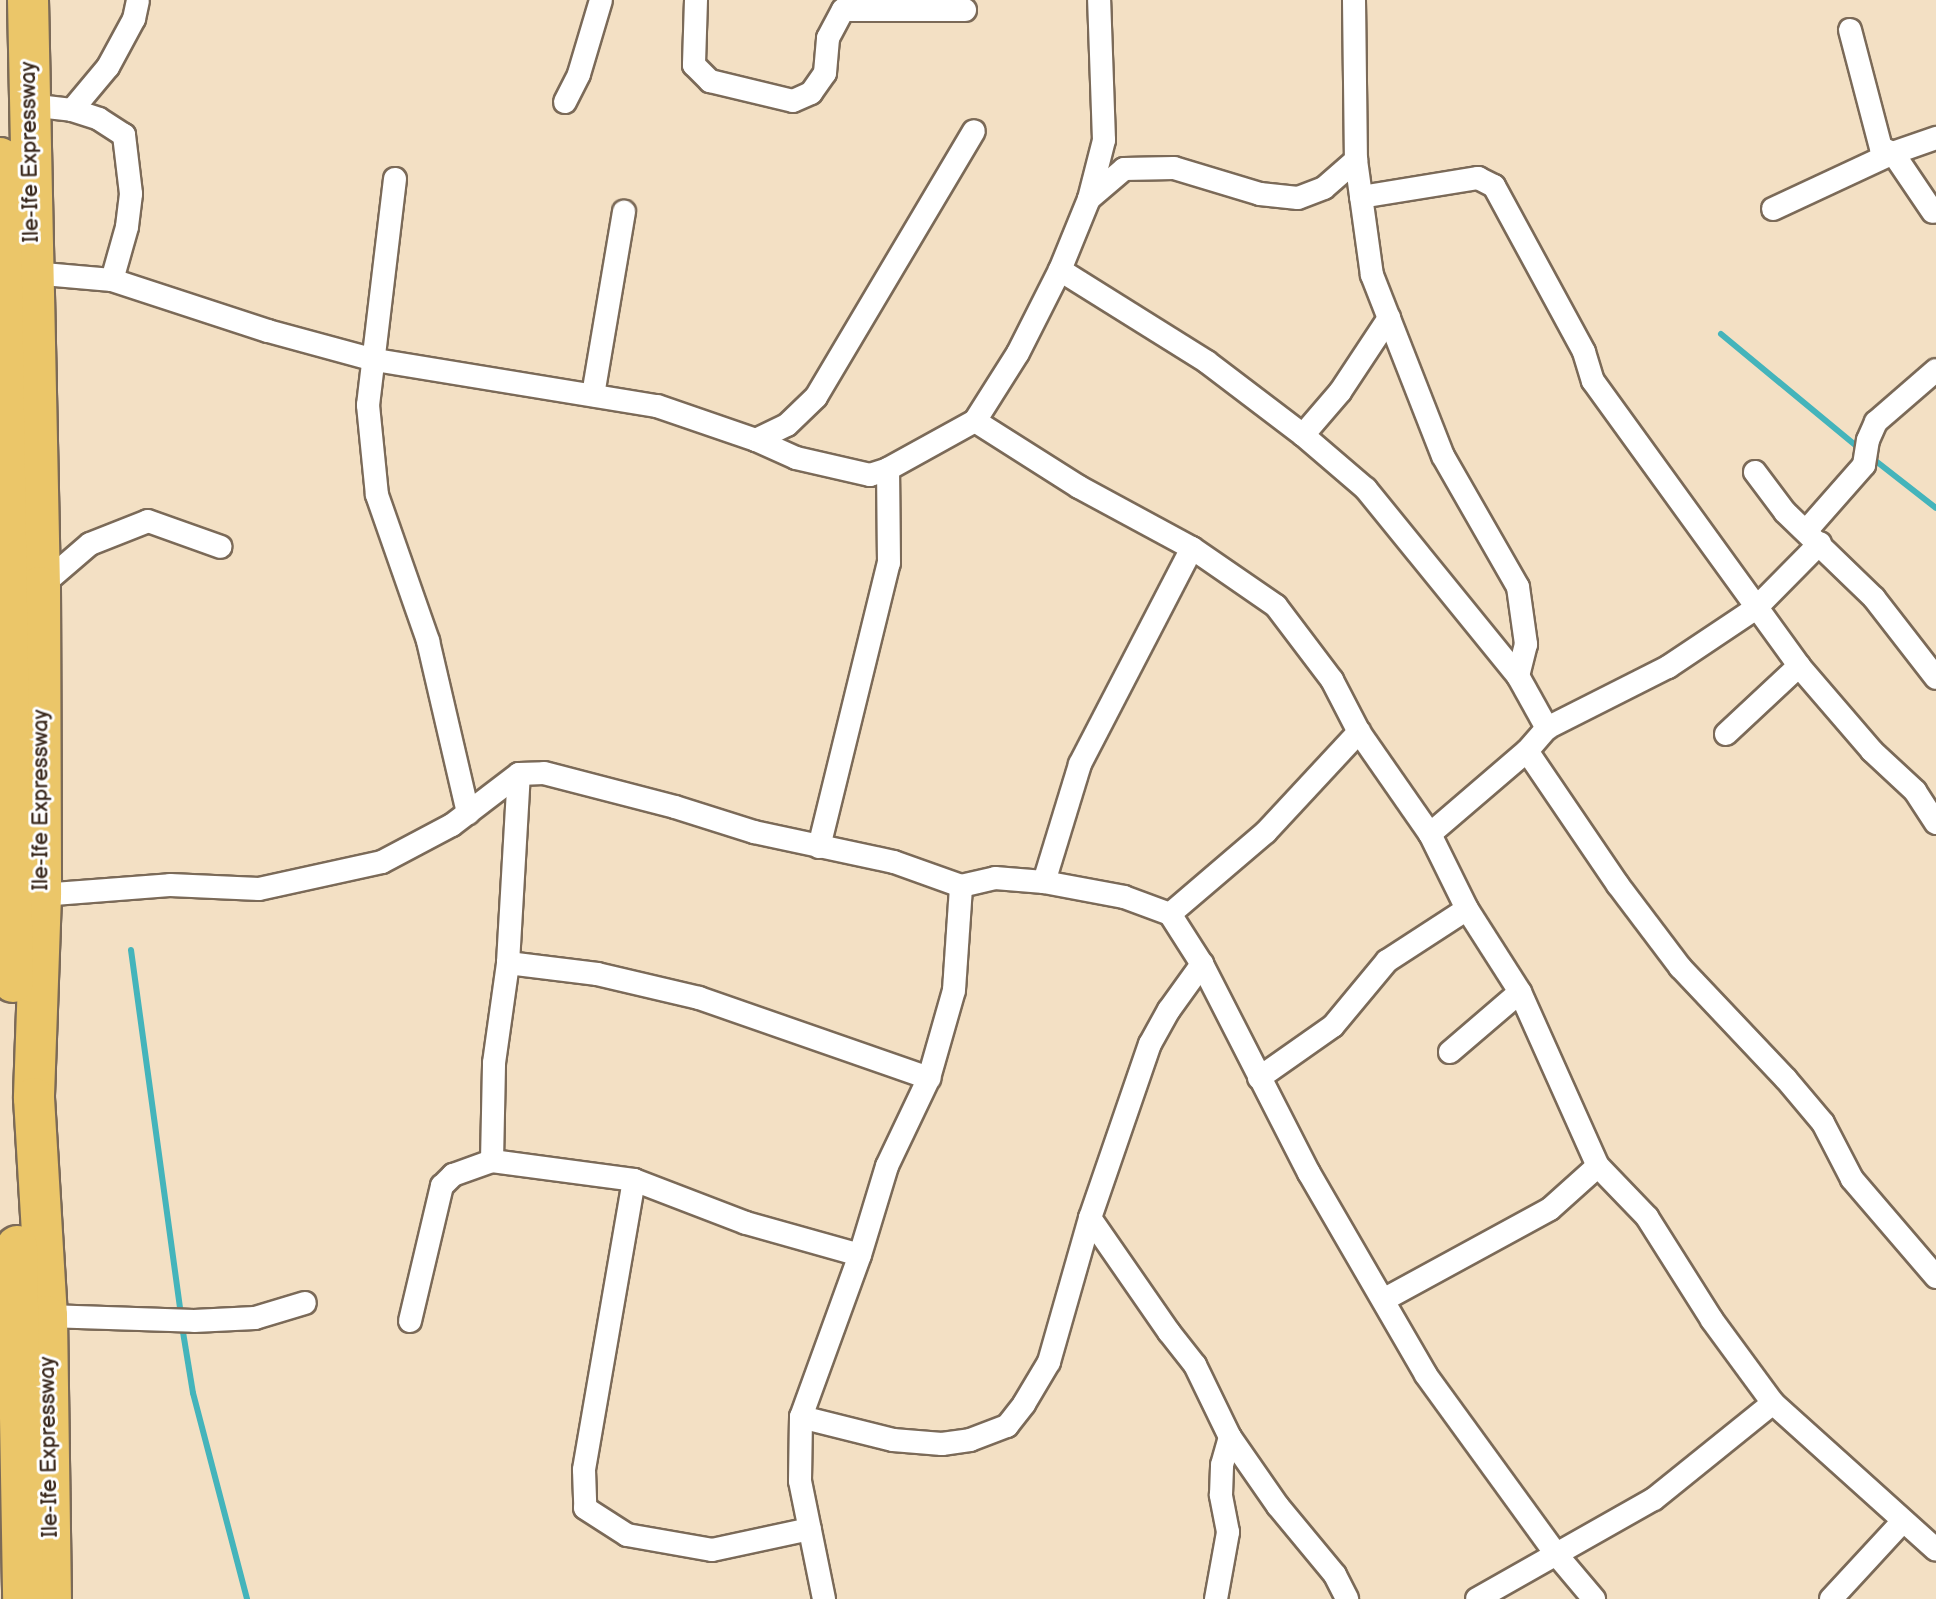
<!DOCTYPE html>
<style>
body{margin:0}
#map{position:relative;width:1936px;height:1599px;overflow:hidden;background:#f3e0c4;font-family:"Balsamiq Sans",sans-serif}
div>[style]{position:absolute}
.stream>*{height:6px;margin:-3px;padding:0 3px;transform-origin:3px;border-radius:3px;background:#44b4bb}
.roads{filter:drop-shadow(2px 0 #7b6a58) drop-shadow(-2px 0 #7b6a58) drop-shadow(0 2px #7b6a58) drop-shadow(0 -2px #7b6a58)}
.street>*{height:22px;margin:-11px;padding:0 11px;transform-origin:11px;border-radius:11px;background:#fff}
.highway>*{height:40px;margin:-20px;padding:0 20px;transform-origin:20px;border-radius:20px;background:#ebc669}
span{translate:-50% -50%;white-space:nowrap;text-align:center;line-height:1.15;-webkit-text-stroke:6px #fff;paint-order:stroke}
.street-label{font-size:22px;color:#3b2a1e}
</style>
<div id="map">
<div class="stream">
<i style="left:1721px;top:334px;width:180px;rotate:39.6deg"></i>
<i style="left:1872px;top:458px;width:81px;rotate:38deg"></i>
<i style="left:131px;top:950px;width:368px;rotate:82.2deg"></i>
<i style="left:182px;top:1326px;width:68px;rotate:80.7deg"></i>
<i style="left:193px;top:1393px;width:213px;rotate:75.3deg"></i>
</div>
<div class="roads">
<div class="street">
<i style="left:696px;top:0;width:65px;rotate:91.8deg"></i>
<i style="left:694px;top:65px;width:23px;rotate:45deg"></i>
<i style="left:710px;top:81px;width:85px;rotate:13.5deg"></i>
<i style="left:793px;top:101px;width:20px;rotate:-24deg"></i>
<i style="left:811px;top:93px;width:24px;rotate:-55deg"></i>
<i style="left:825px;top:73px;width:35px;rotate:-85deg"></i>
<i style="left:828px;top:38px;width:32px;rotate:-62deg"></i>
<i style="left:843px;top:10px;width:122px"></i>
<i style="left:1354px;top:0;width:160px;rotate:89.3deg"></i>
<i style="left:1356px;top:160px;width:116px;rotate:82.1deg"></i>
<i style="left:1372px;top:275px;width:194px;rotate:68.6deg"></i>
<i style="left:1443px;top:456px;width:151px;rotate:60.2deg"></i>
<i style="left:1518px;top:587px;width:58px;rotate:82deg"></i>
<i style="left:1526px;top:644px;width:33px;rotate:104deg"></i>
<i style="left:1850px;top:30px;width:122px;rotate:75.3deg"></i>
<i style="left:1881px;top:148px;width:13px;rotate:23deg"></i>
<i style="left:1893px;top:153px;width:71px;rotate:55.9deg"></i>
<i style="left:565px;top:102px;width:31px;rotate:-63deg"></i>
<i style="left:579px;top:74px;width:77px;rotate:-73.4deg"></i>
<i style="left:29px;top:105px;width:43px;rotate:6.6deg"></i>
<i style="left:72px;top:110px;width:28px;rotate:18deg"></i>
<i style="left:99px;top:119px;width:30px;rotate:33deg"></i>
<i style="left:124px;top:135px;width:59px;rotate:83.2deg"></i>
<i style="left:131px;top:194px;width:33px;rotate:97deg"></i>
<i style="left:127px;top:227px;width:55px;rotate:105.8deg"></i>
<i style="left:72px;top:110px;width:56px;rotate:-50.1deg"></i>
<i style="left:108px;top:67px;width:55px;rotate:-61.6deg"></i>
<i style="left:134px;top:19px;width:19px;rotate:-78deg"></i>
<i style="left:395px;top:179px;width:228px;rotate:96.8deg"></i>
<i style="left:368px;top:405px;width:90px;rotate:84.3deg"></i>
<i style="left:377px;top:495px;width:155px;rotate:70.7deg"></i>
<i style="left:428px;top:641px;width:177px;rotate:76.9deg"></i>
<i style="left:1361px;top:197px;width:119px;rotate:-9.2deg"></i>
<i style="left:1478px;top:178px;width:18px;rotate:27deg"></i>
<i style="left:1494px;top:186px;width:189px;rotate:61.5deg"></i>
<i style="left:1584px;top:352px;width:30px;rotate:73deg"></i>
<i style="left:1593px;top:381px;width:352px;rotate:54.1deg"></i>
<i style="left:1799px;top:666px;width:112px;rotate:49.3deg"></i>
<i style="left:1872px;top:751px;width:59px;rotate:42.9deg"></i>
<i style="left:1915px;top:791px;width:38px;rotate:57deg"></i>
<i style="left:1089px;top:199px;width:61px;rotate:-75.7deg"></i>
<i style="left:1104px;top:140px;width:140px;rotate:-92deg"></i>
<i style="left:1773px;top:209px;width:132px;rotate:-25deg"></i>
<i style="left:1893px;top:153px;width:46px;rotate:-19.2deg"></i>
<i style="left:1060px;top:270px;width:173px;rotate:32deg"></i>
<i style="left:1207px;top:362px;width:121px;rotate:37.2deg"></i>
<i style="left:1303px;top:435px;width:83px;rotate:40.6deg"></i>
<i style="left:1366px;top:489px;width:241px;rotate:50.9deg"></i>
<i style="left:1518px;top:676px;width:60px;rotate:60.9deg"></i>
<i style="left:32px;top:273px;width:80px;rotate:5deg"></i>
<i style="left:112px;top:280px;width:164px;rotate:18.1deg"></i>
<i style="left:268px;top:331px;width:111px;rotate:15.2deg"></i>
<i style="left:375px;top:360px;width:286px;rotate:9.3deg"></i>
<i style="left:657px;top:406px;width:105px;rotate:19deg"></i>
<i style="left:756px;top:440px;width:44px;rotate:24.2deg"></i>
<i style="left:796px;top:458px;width:76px;rotate:12.9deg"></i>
<i style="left:870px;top:475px;width:19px;rotate:-18deg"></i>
<i style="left:888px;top:469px;width:99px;rotate:-28.9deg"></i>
<i style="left:975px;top:421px;width:123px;rotate:32.4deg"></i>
<i style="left:1079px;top:487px;width:128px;rotate:28.4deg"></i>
<i style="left:1192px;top:548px;width:102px;rotate:34.6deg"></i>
<i style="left:1276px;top:606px;width:93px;rotate:52.9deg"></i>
<i style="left:1332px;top:680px;width:59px;rotate:62.6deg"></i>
<i style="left:1359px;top:732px;width:124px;rotate:55.2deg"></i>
<i style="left:1430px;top:834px;width:84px;rotate:63.7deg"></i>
<i style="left:1467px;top:909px;width:98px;rotate:57.4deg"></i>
<i style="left:1520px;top:992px;width:191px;rotate:65.9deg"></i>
<i style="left:1598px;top:1166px;width:71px;rotate:46.1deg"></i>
<i style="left:1647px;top:1217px;width:122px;rotate:57.7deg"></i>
<i style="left:1712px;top:1320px;width:103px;rotate:53.7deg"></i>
<i style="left:1773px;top:1403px;width:219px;rotate:42deg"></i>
<i style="left:593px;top:395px;width:186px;rotate:-80.4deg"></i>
<i style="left:975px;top:421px;width:80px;rotate:-57.7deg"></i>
<i style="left:1018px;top:353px;width:93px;rotate:-63.2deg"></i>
<i style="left:1060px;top:270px;width:77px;rotate:-67.8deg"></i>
<i style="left:1089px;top:199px;width:46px;rotate:-40.6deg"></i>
<i style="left:1124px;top:169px;width:50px;rotate:-1.1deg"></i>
<i style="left:1174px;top:168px;width:90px;rotate:16.8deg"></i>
<i style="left:1260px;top:194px;width:38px;rotate:6deg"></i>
<i style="left:1298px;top:198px;width:28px;rotate:-21deg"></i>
<i style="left:1324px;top:188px;width:43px;rotate:-41.2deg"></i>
<i style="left:1303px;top:435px;width:57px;rotate:-49.3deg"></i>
<i style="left:1340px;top:392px;width:89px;rotate:-56.5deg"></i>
<i style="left:756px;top:440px;width:34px;rotate:-26deg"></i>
<i style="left:787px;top:425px;width:40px;rotate:-44deg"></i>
<i style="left:816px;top:397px;width:309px;rotate:-59.3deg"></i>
<i style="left:1755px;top:472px;width:50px;rotate:53.1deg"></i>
<i style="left:1785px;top:512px;width:124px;rotate:44deg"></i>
<i style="left:1874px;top:598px;width:101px;rotate:52.2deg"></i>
<i style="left:1806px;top:531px;width:88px;rotate:-48.7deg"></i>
<i style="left:1864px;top:465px;width:25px;rotate:-81deg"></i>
<i style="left:1868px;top:440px;width:20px;rotate:-66deg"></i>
<i style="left:1876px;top:422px;width:79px;rotate:-40.9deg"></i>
<i style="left:40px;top:587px;width:66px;rotate:-40.7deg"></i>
<i style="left:90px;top:544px;width:62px;rotate:-21.6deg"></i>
<i style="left:148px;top:521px;width:77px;rotate:19.6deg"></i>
<i style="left:1726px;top:734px;width:100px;rotate:-43deg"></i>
<i style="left:1527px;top:751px;width:162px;rotate:55.8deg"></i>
<i style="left:1618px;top:885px;width:103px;rotate:52.9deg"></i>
<i style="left:1680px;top:967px;width:154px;rotate:46.6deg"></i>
<i style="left:1786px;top:1079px;width:57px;rotate:49.9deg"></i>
<i style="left:1823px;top:1123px;width:63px;rotate:62.6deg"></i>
<i style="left:1852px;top:1179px;width:129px;rotate:49.4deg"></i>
<i style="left:1430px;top:834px;width:128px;rotate:-40.6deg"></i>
<i style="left:1527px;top:751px;width:30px;rotate:-49deg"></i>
<i style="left:1547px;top:728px;width:136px;rotate:-26.8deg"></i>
<i style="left:1668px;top:667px;width:106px;rotate:-33.8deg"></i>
<i style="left:1756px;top:608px;width:91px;rotate:-45.4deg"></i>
<i style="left:819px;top:847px;width:292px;rotate:-76.2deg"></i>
<i style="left:889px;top:563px;width:94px;rotate:-90.6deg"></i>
<i style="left:1044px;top:882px;width:123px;rotate:-73deg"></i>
<i style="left:1080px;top:764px;width:243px;rotate:-62.6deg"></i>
<i style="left:41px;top:895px;width:129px;rotate:-4.4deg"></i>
<i style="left:170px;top:885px;width:89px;rotate:2.6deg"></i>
<i style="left:259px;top:889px;width:126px;rotate:-12.4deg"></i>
<i style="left:382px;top:862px;width:79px;rotate:-27.9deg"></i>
<i style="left:452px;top:825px;width:84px;rotate:-37.3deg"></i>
<i style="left:519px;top:774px;width:25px;rotate:-2deg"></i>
<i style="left:544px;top:773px;width:135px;rotate:14.5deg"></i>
<i style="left:675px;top:807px;width:83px;rotate:17.6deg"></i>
<i style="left:754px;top:832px;width:143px;rotate:12.1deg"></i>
<i style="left:894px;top:862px;width:71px;rotate:19.7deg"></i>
<i style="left:961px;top:886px;width:35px;rotate:-13deg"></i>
<i style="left:995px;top:878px;width:49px;rotate:4.7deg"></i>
<i style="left:1044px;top:882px;width:81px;rotate:10.6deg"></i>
<i style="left:1124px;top:897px;width:49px;rotate:20.3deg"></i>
<i style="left:1170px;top:914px;width:59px;rotate:57.4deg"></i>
<i style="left:1202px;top:964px;width:235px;rotate:62.9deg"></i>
<i style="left:1309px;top:1173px;width:233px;rotate:59.9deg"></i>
<i style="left:1426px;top:1375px;width:221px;rotate:54deg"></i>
<i style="left:1556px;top:1554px;width:59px;rotate:49.8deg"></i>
<i style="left:1170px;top:914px;width:126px;rotate:-40.5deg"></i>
<i style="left:1266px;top:832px;width:137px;rotate:-47.1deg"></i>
<i style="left:508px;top:963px;width:90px;rotate:7deg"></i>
<i style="left:597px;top:974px;width:105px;rotate:13.2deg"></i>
<i style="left:699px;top:998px;width:244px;rotate:19.2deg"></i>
<i style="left:1450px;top:1052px;width:92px;rotate:-40.6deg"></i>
<i style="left:1259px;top:1078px;width:90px;rotate:-35.1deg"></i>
<i style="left:1333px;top:1026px;width:85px;rotate:-50.3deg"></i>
<i style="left:1387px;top:961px;width:95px;rotate:-33deg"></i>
<i style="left:492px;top:1161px;width:98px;rotate:-88.8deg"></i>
<i style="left:494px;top:1063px;width:101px;rotate:-82deg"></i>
<i style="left:508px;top:963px;width:189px;rotate:-86.7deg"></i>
<i style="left:634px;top:1180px;width:294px;rotate:99.8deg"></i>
<i style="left:584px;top:1470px;width:38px;rotate:88deg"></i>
<i style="left:585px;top:1508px;width:50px;rotate:32.7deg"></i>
<i style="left:627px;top:1535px;width:86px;rotate:10deg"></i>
<i style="left:712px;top:1550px;width:100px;rotate:-12.1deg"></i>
<i style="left:1090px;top:1218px;width:139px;rotate:55.3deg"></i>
<i style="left:1169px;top:1332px;width:42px;rotate:51.8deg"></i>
<i style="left:1195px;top:1365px;width:80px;rotate:64.1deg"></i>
<i style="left:1230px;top:1437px;width:84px;rotate:55.2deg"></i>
<i style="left:1278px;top:1506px;width:89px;rotate:50.4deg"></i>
<i style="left:1335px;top:1575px;width:27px;rotate:63deg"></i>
<i style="left:1385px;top:1299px;width:188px;rotate:-28.6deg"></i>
<i style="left:1550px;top:1209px;width:64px;rotate:-41.9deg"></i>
<i style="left:47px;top:1316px;width:147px;rotate:1.9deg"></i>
<i style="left:194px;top:1321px;width:61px;rotate:-2.8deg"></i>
<i style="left:255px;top:1318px;width:52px;rotate:-16.7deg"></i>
<i style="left:410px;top:1321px;width:139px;rotate:-76.7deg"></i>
<i style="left:442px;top:1186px;width:16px;rotate:-45deg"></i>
<i style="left:453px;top:1175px;width:41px;rotate:-19.7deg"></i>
<i style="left:492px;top:1161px;width:143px;rotate:7.6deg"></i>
<i style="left:634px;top:1180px;width:120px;rotate:21deg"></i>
<i style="left:746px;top:1223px;width:118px;rotate:15.7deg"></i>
<i style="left:801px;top:1417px;width:95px;rotate:14deg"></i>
<i style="left:893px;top:1440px;width:49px;rotate:4.7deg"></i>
<i style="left:942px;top:1444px;width:28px;rotate:-8deg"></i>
<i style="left:970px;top:1440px;width:40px;rotate:-21deg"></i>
<i style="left:1007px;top:1426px;width:28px;rotate:-52deg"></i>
<i style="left:1024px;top:1404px;width:49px;rotate:-59.2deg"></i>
<i style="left:1049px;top:1362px;width:150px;rotate:-74.1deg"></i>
<i style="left:1090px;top:1218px;width:184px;rotate:-71deg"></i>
<i style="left:1150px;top:1044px;width:39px;rotate:-61deg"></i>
<i style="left:1169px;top:1010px;width:57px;rotate:-54.3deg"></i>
<i style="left:824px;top:1599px;width:120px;rotate:-101.5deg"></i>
<i style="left:800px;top:1481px;width:64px;rotate:-89.1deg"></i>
<i style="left:801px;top:1417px;width:172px;rotate:-70deg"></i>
<i style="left:860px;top:1255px;width:93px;rotate:-73.1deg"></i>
<i style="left:887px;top:1166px;width:98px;rotate:-64.5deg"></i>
<i style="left:929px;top:1078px;width:91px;rotate:-74.1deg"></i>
<i style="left:954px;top:990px;width:104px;rotate:-86.1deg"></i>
<i style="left:1216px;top:1599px;width:68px;rotate:-79.8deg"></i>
<i style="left:1228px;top:1532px;width:38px;rotate:-101deg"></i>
<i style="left:1221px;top:1495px;width:30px;rotate:-88deg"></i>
<i style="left:1222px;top:1465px;width:29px;rotate:-74deg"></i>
<i style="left:1477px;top:1599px;width:203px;rotate:-29.5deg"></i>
<i style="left:1654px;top:1499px;width:153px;rotate:-38.9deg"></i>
<i style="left:1831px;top:1599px;width:106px;rotate:-47.3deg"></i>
</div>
<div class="highway">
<i style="left:28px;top:0;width:587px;rotate:88.83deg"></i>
<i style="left:40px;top:587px;width:308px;rotate:89.8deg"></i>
<i style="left:41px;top:895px;width:203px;rotate:92deg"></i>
<i style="left:34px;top:1098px;width:218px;rotate:86.6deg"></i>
<i style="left:47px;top:1316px;width:283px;rotate:89.2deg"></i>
<i style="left:0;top:158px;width:824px;rotate:89.1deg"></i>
<i style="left:17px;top:1246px;width:353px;rotate:89deg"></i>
</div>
</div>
<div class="street-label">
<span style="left:30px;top:152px;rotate:-91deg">Ile-Ife Expressway</span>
<span style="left:41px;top:800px;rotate:-90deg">Ile-Ife Expressway</span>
<span style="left:49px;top:1447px;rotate:-91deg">Ile-Ife Expressway</span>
</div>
</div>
